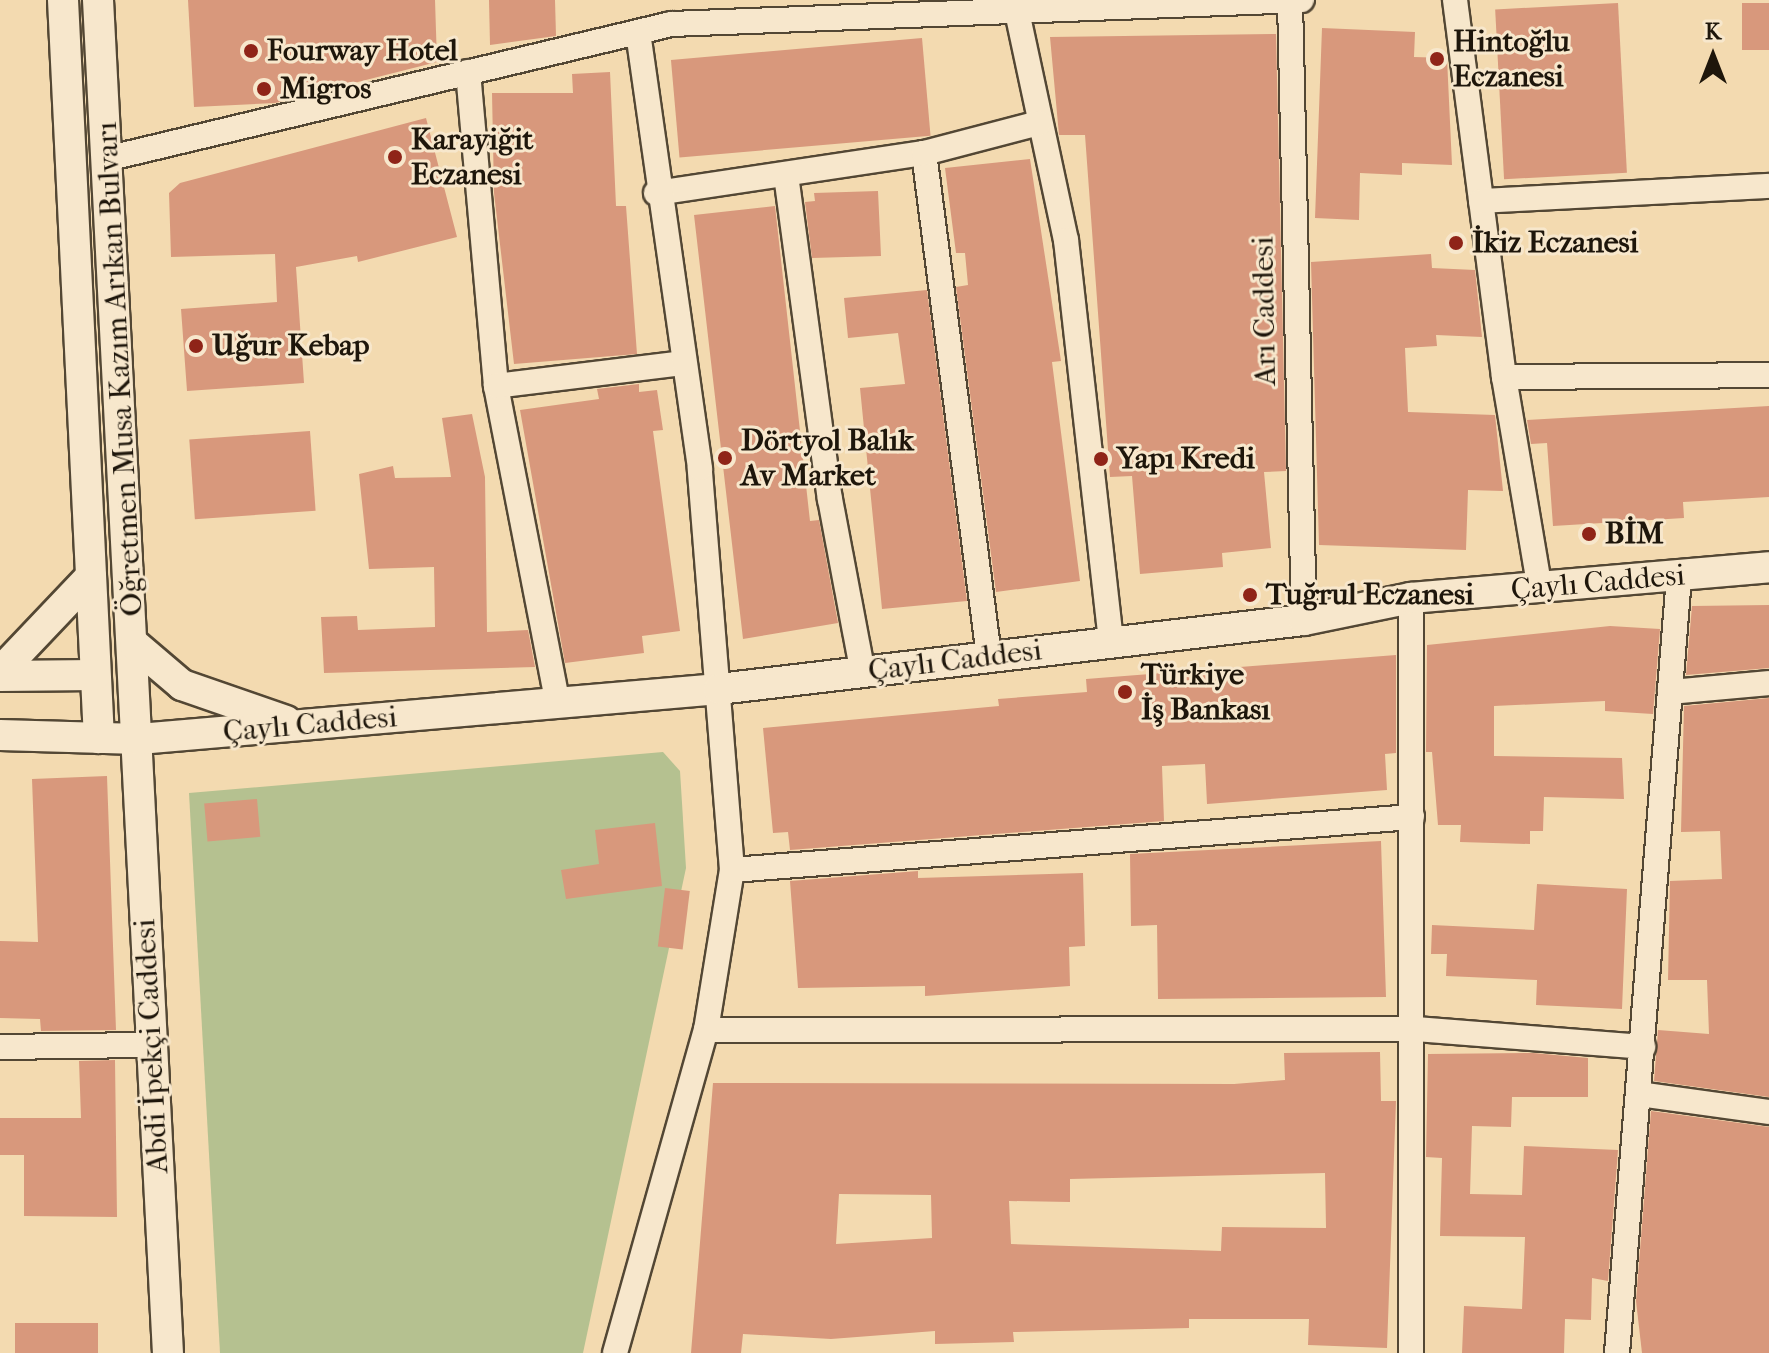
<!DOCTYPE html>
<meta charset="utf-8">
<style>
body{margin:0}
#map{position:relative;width:1769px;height:1353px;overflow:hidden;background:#f3dab0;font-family:"IM FELL French Canon",serif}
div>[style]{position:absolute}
.green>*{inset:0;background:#b5c190}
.building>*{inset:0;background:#d8987c;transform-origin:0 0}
.roads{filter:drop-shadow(2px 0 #534734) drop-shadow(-2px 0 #534734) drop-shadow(0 2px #534734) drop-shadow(0 -2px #534734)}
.minor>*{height:24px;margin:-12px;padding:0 12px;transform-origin:12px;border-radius:12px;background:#f7e7cc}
.tertiary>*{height:30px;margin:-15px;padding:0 15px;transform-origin:15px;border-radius:15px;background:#f7e7cc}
.dots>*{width:22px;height:22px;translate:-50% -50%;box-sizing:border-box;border:4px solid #f7e7cc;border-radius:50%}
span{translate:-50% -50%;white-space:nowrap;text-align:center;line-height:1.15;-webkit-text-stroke:6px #f7e7cc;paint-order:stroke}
.poi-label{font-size:30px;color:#1e160b;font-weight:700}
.left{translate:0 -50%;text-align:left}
.street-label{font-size:30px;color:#1e160b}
.north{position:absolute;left:1673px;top:16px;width:80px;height:80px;-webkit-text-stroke:6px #f7e7cc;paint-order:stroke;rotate:0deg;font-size:22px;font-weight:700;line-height:32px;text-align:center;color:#1e160b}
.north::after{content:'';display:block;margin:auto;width:28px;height:36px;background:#1e160b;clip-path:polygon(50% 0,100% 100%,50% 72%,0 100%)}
</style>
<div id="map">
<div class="green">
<i style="clip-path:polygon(663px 752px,680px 771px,686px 868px,583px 1353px,220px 1353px,189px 793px)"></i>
</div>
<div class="building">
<i style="clip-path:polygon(188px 0,435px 0,437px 62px,275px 103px,194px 107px)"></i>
<i style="clip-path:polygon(489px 0,555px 0,556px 36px,490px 45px)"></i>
<i style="left:1618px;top:3px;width:170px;height:123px;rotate:87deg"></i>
<i style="left:1742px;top:3px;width:27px;height:47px"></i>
<i style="clip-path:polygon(1322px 28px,1415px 32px,1414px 57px,1447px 58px,1452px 165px,1402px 163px,1402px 175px,1360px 173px,1359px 220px,1315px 218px)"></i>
<i style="clip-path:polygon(1276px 34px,1286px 471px,1264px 472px,1271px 548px,1222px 553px,1223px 567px,1140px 574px,1132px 476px,1110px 477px,1085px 135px,1059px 135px,1050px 37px)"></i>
<i style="left:922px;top:38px;width:98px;height:252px;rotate:85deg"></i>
<i style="clip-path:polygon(610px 72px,616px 206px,626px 206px,637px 354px,514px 364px,494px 193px,492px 93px,573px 93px,572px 74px)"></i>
<i style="clip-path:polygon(426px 118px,457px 237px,358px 262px,357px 256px,296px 267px,304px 383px,187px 391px,181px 309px,277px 302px,275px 254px,171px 257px,169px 193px,180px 183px)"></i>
<i style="clip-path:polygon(1030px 159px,1061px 361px,1052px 362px,1080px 581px,996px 592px,956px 287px,968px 285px,965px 253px,956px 253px,945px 168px)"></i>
<i style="clip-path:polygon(878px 191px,881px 256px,812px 258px,805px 202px,815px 201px,814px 193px)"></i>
<i style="clip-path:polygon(775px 206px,810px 521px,819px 520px,838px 623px,743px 639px,694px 215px)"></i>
<i style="clip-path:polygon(1431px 254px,1432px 268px,1475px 270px,1482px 337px,1436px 335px,1437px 346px,1405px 348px,1408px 412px,1495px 415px,1503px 491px,1468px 490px,1466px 550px,1319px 545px,1311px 262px)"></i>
<i style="clip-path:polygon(927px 290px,967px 601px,882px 609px,860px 388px,905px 384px,898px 333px,848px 338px,844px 298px)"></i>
<i style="clip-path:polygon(639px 384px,639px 392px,657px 390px,663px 430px,653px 431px,680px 631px,642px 636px,644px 653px,565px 663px,520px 410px,599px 399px,597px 389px)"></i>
<i style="clip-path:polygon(1769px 406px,1769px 497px,1683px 502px,1684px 518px,1553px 526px,1547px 443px,1531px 444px,1527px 420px)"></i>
<i style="clip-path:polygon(472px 414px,485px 477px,487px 632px,528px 630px,535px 667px,324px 673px,321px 617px,357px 616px,358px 630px,435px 627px,434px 567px,369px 569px,359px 474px,393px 466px,395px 478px,451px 477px,442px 418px)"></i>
<i style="left:310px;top:431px;width:80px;height:121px;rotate:86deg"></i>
<i style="clip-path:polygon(1769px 605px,1769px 668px,1686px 675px,1692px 606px)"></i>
<i style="clip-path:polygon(1610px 626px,1660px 629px,1653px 714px,1605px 711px,1605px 701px,1494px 706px,1494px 756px,1622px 758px,1624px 799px,1544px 797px,1543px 831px,1530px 831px,1530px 844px,1460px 842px,1461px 825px,1438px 825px,1432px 752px,1426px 752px,1427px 645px)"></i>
<i style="clip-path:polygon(1396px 655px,1396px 753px,1385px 754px,1387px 790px,1207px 804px,1205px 764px,1162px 766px,1164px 821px,790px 850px,788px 832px,773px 833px,763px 728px,999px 706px,998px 699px,1087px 692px,1086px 679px)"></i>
<i style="clip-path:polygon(1769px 698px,1769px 1097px,1654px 1081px,1658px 1030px,1709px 1034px,1707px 980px,1668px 980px,1670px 881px,1722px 879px,1720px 831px,1681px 832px,1684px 706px)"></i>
<i style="clip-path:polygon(107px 776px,116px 1030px,41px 1031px,40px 1019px,0 1018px,0 941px,38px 942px,32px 779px)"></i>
<i style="left:257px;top:799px;width:38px;height:53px;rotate:85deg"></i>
<i style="clip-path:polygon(655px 823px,662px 886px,566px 899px,561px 870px,599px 864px,595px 830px)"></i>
<i style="clip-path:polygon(1381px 841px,1386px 997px,1158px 999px,1157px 925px,1131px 926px,1130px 854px)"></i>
<i style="clip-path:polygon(918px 871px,918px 878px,1083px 873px,1085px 946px,1069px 947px,1070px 986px,925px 996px,925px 986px,798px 988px,790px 881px)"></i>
<i style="clip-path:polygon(1537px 884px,1627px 889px,1622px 1009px,1536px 1005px,1537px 980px,1446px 976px,1447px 954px,1431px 954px,1432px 925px,1534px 930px)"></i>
<i style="left:665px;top:888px;width:25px;height:59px;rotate:7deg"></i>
<i style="clip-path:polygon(evenodd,1380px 1052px,1381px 1101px,1396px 1101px,1387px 1348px,1308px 1345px,1309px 1319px,1189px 1319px,1189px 1328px,1013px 1332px,1014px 1342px,935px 1344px,935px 1331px,831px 1339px,743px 1334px,741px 1353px,691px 1353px,713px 1083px,1234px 1084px,1285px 1080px,1284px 1053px,1380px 1052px,1325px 1173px,1326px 1228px,1222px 1227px,1221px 1251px,1011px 1244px,1009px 1201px,1070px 1202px,1070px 1179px,1325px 1173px,1380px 1052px,839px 1194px,931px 1195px,932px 1238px,836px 1244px,839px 1194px)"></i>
<i style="clip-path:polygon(1533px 1053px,1588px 1058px,1588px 1097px,1512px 1097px,1511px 1127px,1472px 1126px,1470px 1194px,1522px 1195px,1524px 1146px,1618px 1150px,1608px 1281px,1592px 1278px,1591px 1320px,1565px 1319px,1564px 1353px,1462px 1353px,1464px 1306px,1522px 1309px,1525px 1237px,1440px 1236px,1442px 1158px,1426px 1157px,1428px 1054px)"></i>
<i style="clip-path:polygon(115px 1060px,117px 1217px,24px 1216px,24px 1155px,0 1155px,0 1118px,81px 1118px,79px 1061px)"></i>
<i style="clip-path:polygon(1651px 1111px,1769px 1127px,1769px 1353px,1642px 1353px,1636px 1301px)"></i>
<i style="left:98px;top:1323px;width:30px;height:83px;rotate:90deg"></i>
</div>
<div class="roads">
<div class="minor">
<i style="left:1290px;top:0;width:620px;rotate:88.71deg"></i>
<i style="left:1455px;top:0;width:380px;rotate:82.6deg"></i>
<i style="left:1504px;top:377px;width:215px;rotate:80.4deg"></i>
<i style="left:1016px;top:7px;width:238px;rotate:77.9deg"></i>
<i style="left:1066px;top:240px;width:405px;rotate:83.6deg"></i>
<i style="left:468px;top:72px;width:315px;rotate:84.9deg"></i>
<i style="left:496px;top:386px;width:324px;rotate:79deg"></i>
<i style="left:924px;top:153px;width:507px;rotate:82.64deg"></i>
<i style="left:110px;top:158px;width:577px;rotate:-13.43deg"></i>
<i style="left:671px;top:24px;width:631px;rotate:-2.18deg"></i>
<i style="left:786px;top:175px;width:327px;rotate:82.3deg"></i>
<i style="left:830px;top:499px;width:178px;rotate:79.3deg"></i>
<i style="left:656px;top:193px;width:271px;rotate:-8.5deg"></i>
<i style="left:924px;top:153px;width:119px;rotate:-14.6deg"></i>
<i style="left:1481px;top:201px;width:288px;rotate:-3deg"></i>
<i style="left:1504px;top:377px;width:265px;rotate:-0.4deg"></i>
<i style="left:496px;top:386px;width:188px;rotate:-7deg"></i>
<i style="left:1670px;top:692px;width:99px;rotate:-5.2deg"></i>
<i style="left:732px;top:870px;width:682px;rotate:-4.46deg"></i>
<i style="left:706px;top:1030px;width:709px;rotate:-0.08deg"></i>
<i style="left:1415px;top:1029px;width:229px;rotate:4.5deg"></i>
<i style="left:0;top:1047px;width:150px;rotate:-0.8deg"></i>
<i style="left:1639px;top:1094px;width:131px;rotate:7.9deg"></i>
<i style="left:615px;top:1353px;width:336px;rotate:-74.3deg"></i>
<i style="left:706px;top:1030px;width:162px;rotate:-80.8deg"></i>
<i style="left:732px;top:870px;width:403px;rotate:-94.6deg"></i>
<i style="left:700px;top:468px;width:440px;rotate:-98.1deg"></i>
<i style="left:1411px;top:1353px;width:755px;rotate:-90deg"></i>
<i style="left:1617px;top:1353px;width:778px;rotate:-85.43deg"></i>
</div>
<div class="tertiary">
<i style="left:63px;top:0;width:739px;rotate:87.21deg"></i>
<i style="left:98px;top:0;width:1355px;rotate:87.04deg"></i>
<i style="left:135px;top:645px;width:62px;rotate:40.4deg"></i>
<i style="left:182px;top:685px;width:110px;rotate:19.1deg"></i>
<i style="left:0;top:672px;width:132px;rotate:-46.5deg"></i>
<i style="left:0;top:676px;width:95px;rotate:-0.6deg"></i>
<i style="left:0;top:735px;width:139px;rotate:1.6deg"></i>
<i style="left:139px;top:739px;width:582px;rotate:-4.93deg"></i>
<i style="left:719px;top:689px;width:589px;rotate:-6.73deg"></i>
<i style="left:1304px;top:620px;width:109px;rotate:-11.6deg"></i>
<i style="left:1411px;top:598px;width:359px;rotate:-4.9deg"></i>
</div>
</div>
<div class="dots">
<i style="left:251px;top:51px;background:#8f2418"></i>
<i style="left:1437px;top:59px;background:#8f2418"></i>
<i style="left:264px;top:89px;background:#8f2418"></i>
<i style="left:395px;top:157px;background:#8f2418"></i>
<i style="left:1456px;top:243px;background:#8f2418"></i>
<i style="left:196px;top:346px;background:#8f2418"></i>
<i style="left:725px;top:458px;background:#8f2418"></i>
<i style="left:1101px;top:459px;background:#8f2418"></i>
<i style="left:1589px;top:534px;background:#8f2418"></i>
<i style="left:1250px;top:595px;background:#8f2418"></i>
<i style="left:1125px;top:692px;background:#8f2418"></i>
</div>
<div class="poi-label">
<span class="left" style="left:1453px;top:59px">Hintoğlu<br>Eczanesi</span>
<span class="left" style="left:267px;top:51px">Fourway Hotel</span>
<span class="left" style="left:280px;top:89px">Migros</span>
<span class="left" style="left:411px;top:157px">Karayiğit<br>Eczanesi</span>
<span class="left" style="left:1472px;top:243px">İkiz Eczanesi</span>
<span class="left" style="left:212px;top:346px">Uğur Kebap</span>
<span class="left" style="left:741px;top:458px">Dörtyol Balık<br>Av Market</span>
<span class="left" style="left:1117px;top:459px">Yapı Kredi</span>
<span class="left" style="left:1605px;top:534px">BİM</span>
<span class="left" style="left:1266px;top:595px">Tuğrul Eczanesi</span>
<span class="left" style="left:1141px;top:692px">Türkiye<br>İş Bankası</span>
</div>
<div class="street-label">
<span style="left:1265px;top:311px;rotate:-91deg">Arı Caddesi</span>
<span style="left:120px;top:369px;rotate:-93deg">Öğretmen Musa Kazım Arıkan Bulvarı</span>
<span style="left:1598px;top:583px;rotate:-5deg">Çaylı Caddesi</span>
<span style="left:955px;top:661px;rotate:-7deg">Çaylı Caddesi</span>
<span style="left:310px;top:725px;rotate:-5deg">Çaylı Caddesi</span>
<span style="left:152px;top:1046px;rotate:-93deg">Abdi İpekçi Caddesi</span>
</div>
<div class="north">K</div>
</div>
